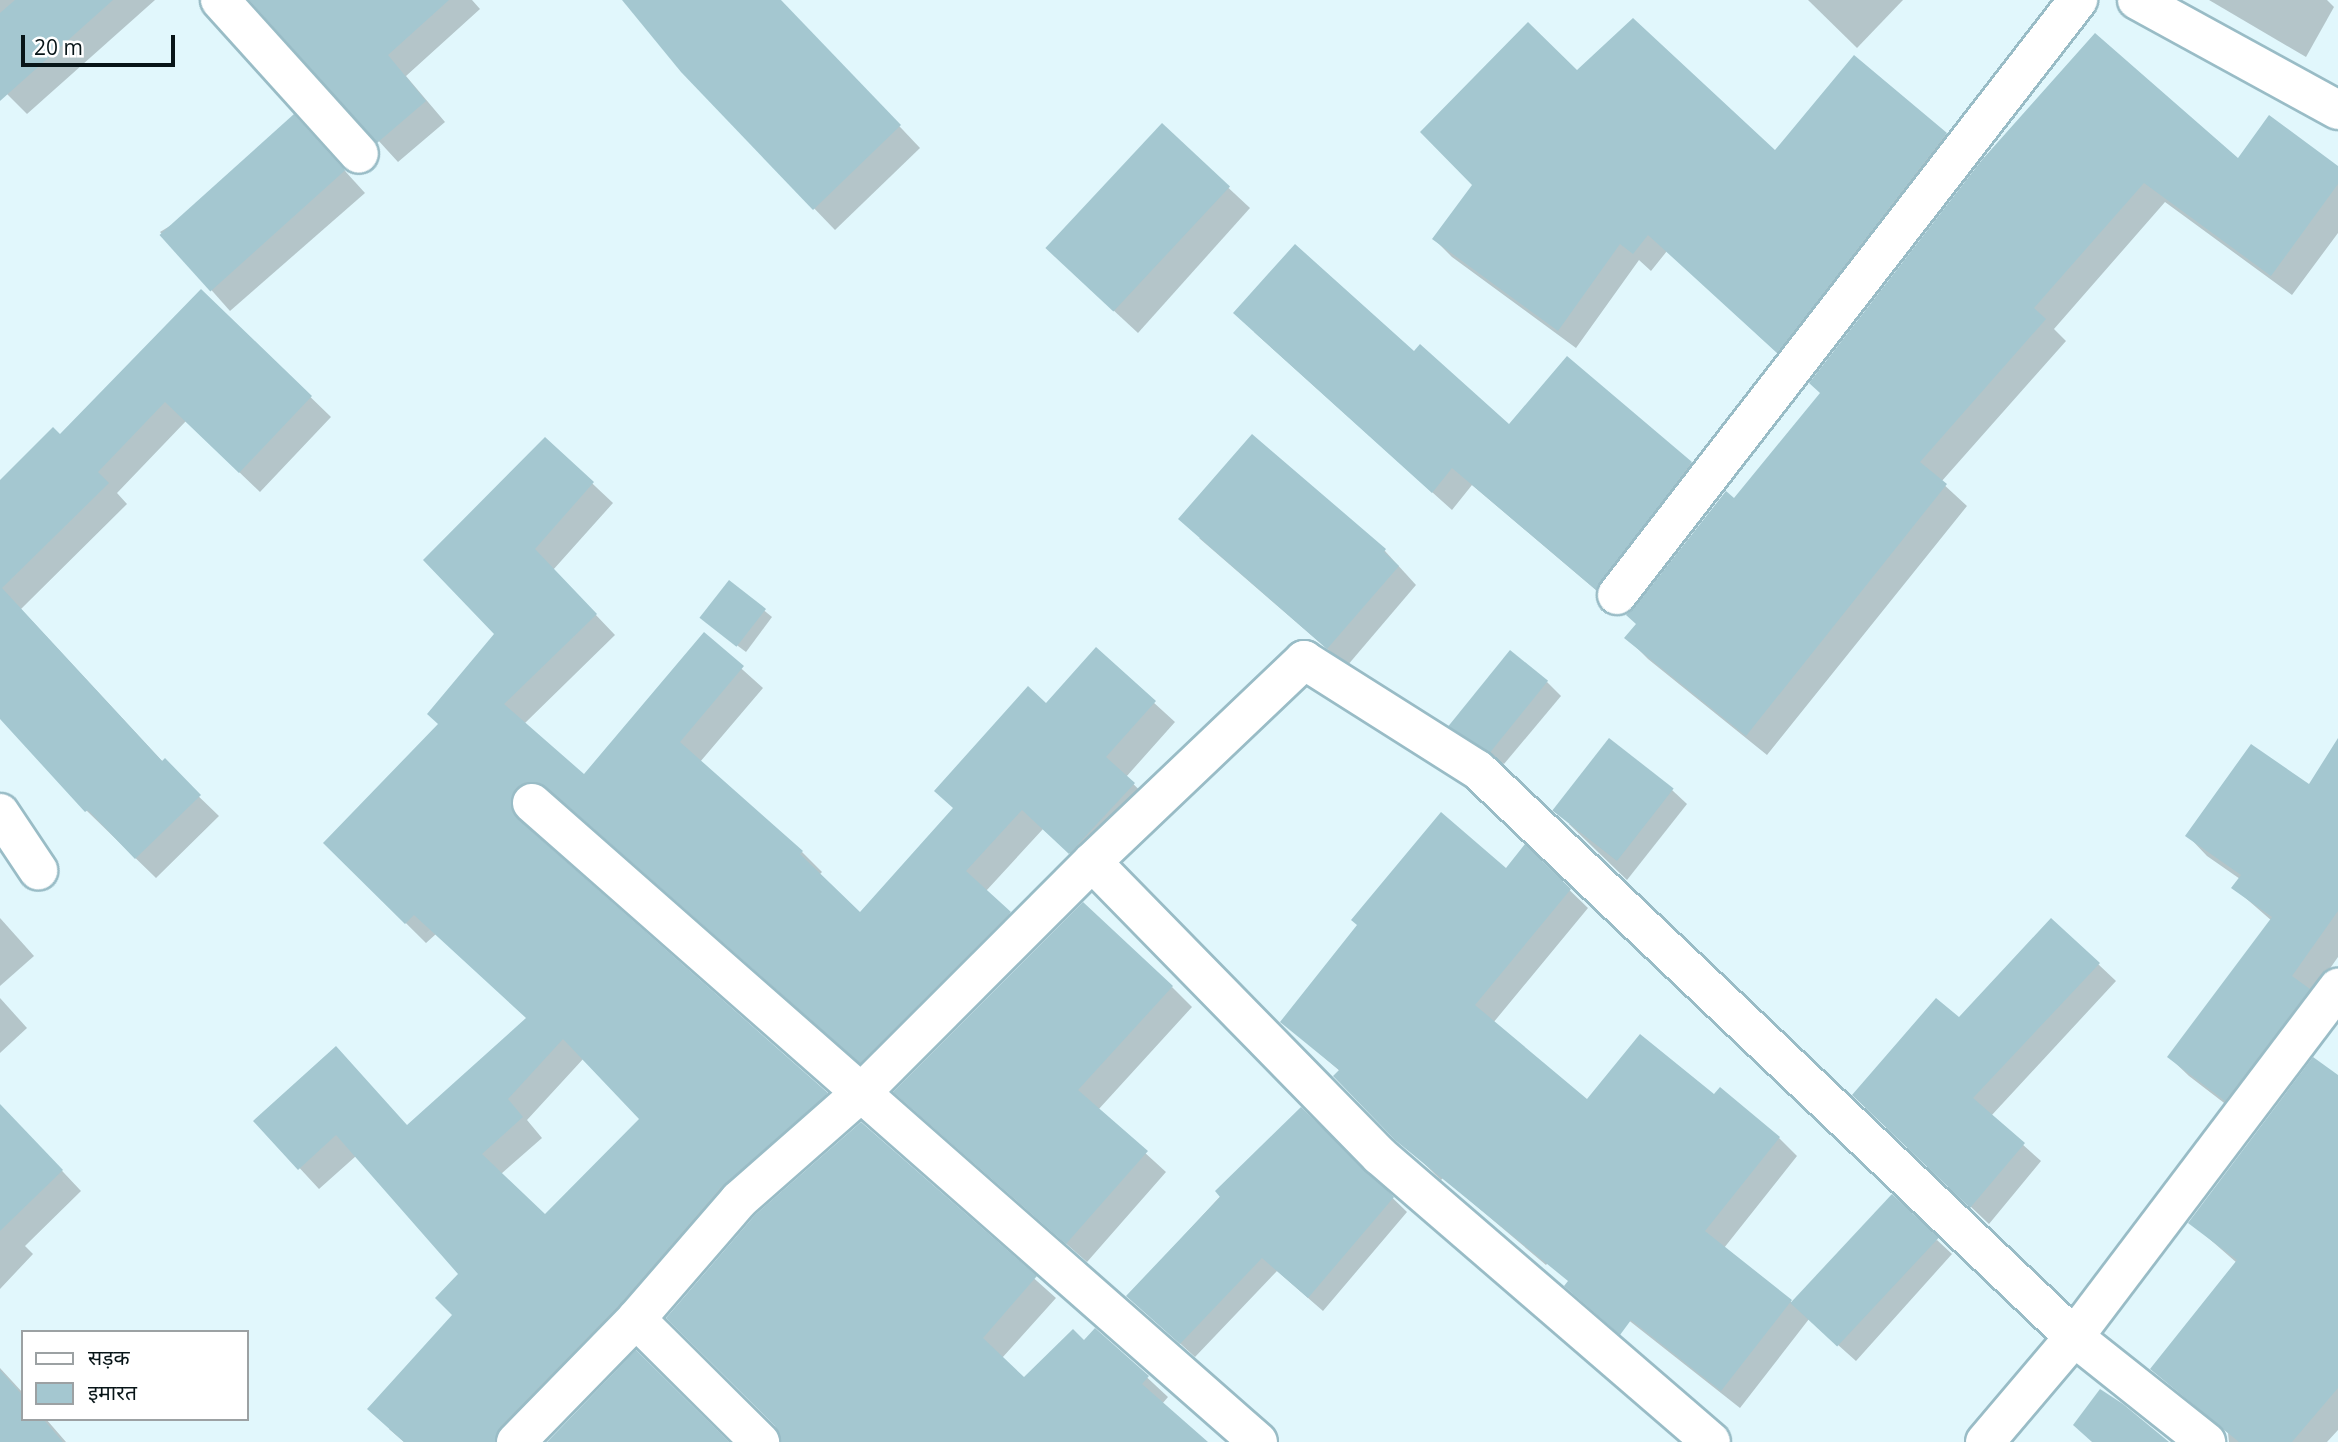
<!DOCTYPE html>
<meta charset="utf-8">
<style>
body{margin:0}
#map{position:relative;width:2338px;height:1442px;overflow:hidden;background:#e1f7fc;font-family:"Open Sans","Noto Sans Devanagari",sans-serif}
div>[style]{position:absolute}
.shadow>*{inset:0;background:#0003}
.building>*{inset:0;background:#a4c7d0;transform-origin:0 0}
.roads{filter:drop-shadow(2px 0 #99bcc6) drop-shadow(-2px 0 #99bcc6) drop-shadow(0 2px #99bcc6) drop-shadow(0 -2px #99bcc6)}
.minor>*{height:38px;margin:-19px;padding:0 19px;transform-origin:19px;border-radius:19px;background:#fff}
span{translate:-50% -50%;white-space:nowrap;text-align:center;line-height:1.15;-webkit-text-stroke:5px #fff;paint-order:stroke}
.legend{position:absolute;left:21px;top:1330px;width:228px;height:91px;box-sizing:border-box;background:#fff;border:2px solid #9ca1a3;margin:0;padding:9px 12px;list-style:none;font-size:21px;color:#081518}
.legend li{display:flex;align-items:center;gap:14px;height:35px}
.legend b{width:35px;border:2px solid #9ca1a3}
.scale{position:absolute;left:21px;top:35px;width:154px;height:32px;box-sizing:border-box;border:4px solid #081518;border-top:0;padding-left:9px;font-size:21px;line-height:24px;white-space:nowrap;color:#081518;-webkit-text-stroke:5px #fff;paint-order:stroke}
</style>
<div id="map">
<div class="shadow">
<i style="clip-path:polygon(0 0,155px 0,27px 114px,0 87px)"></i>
<i style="clip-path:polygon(250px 0,472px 0,480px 9px,406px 76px,445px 122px,398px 162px)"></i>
<i style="clip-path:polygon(624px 0,768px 0,834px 57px,920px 148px,835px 230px,682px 71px)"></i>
<i style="clip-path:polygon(1808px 0,1903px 0,1857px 48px)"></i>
<i style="clip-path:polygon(2209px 0,2327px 0,2334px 7px,2306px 57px)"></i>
<i style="clip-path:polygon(1854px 57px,1964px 152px,1795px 369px,1667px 251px,1651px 271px,1639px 260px,1576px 348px,1452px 257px,1434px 239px,1577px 72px,1775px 153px)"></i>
<i style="clip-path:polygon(1162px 126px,1250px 208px,1138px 333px,1071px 271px)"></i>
<i style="clip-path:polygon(315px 138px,365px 193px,230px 311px,160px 232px)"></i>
<i style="clip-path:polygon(2238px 161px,2338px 168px,2338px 233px,2292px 295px,2165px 202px,2054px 329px,2066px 341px,1941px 482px,1967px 506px,1767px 755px,1648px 659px,1627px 638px,1822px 393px,1982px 163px)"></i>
<i style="clip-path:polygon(201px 291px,331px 417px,260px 492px,186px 421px,117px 493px,127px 504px,21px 609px,163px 762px,219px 816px,156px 878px,87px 811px,0 716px,0 483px,60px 436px)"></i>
<i style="clip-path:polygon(1254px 332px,1414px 354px,1510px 427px,1567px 358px,1710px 482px,1616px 607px,1472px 485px,1452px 510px)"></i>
<i style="clip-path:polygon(evenodd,545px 439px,613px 503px,553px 570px,615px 635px,524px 724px,584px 777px,704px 635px,763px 688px,700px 762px,802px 852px,822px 872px,819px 875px,860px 915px,1096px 650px,1175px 722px,1126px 777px,1154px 804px,1091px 872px,1043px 829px,986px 891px,1030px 933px,881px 1082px,569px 806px,557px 801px,530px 820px,533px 835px,847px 1114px,525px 1442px,404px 1442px,389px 1429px,454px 1315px,460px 1274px,356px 1156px,319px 1189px,256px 1121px,408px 1126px,528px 1019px,436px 934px,426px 943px,325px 843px,440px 724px,496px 634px,545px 439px,584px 1058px,642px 1119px,545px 1217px,501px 1174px,542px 1138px,527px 1120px,584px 1058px)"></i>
<i style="clip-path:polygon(1199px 538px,1385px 551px,1416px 585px,1347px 666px)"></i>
<i style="clip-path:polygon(729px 582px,772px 617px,746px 652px,710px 625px)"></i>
<i style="clip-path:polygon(1547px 682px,1561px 696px,1504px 764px,1464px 739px,1450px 725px)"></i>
<i style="clip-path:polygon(2338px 741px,2338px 957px,2312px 994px,2245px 1119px,2189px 1076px,2169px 1057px,2272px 921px,2234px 888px,2240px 879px,2207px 856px,2188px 836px,2310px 786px)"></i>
<i style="clip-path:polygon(1672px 790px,1687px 804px,1627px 880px,1569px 824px)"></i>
<i style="clip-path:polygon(1525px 847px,1588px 908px,1493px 1023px,1587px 1101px,1715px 1097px,1779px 1138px,1797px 1156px,1724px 1248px,1795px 1305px,1937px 1240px,1952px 1254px,1856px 1361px,1809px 1319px,1740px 1408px,1551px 1259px,1546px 1265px,1443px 1178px,1441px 1180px,1335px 1076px,1340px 1071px,1283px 1022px,1506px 870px)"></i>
<i style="clip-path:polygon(0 918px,34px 956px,0 986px)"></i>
<i style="clip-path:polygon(2098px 964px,2116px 981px,1991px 1116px,2041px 1161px,1989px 1224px,1871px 1112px,1959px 1020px)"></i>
<i style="clip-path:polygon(1172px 987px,1192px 1007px,1098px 1110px,1166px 1172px,1087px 1262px,915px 1111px)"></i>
<i style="clip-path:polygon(0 998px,27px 1028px,0 1053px)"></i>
<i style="clip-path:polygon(2338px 1077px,2338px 1430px,2327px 1442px,2229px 1442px,2228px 1433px,2152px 1369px,2237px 1263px,2190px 1222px)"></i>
<i style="clip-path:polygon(0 1105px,81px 1191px,25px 1246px,33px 1254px,0 1289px)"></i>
<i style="clip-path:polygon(1301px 1109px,1407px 1212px,1323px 1311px,1277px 1271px,1195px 1357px,1128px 1296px)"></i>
<i style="clip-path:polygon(861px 1124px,1056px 1298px,1002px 1358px,1024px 1379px,1084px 1342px,1096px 1330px,1168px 1397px,1162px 1404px,1206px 1442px,783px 1442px)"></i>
<i style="clip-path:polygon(0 1368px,23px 1393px,23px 1419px,46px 1419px,66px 1442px,0 1442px)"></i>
</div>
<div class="building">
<i style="clip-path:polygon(15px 0,113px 0,0 101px,0 13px)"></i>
<i style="clip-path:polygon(249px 0,449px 0,388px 55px,426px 101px,377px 143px)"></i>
<i style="clip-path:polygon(622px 0,781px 0,901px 125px,813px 210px,681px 72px)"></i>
<i style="clip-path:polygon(1633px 18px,1775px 150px,1854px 55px,1947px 133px,1777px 353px,1648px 235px,1633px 254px,1620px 244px,1558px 331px,1432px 239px,1472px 185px,1420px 132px,1528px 22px,1577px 70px)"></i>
<i style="clip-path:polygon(2095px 33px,2238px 158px,2269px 115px,2338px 166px,2338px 184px,2271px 276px,2144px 183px,2034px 308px,2046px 319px,1920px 462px,1947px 484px,1746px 736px,1624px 638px,1636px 624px,1626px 615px,1634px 608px,1726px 491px,1734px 498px,1820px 393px,1809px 383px,1981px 161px)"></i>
<i style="left:294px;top:114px;width:76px;height:181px;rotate:48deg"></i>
<i style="left:1162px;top:123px;width:93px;height:171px;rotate:43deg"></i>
<i style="clip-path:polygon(1295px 244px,1414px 351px,1420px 344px,1509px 424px,1567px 356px,1692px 462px,1596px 590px,1452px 468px,1432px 493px,1233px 313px)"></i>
<i style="clip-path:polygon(201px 289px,312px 396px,239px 473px,165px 402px,98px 472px,109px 483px,2px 588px,162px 761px,165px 758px,201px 795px,135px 859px,88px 810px,85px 812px,0 719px,0 480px,53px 427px,60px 434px)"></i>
<i style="clip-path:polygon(1252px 434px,1386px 549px,1384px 552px,1399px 566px,1327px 649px,1178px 519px)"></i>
<i style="clip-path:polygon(evenodd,545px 437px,594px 482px,535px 549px,597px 614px,504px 704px,584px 774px,704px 632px,744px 666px,680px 742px,803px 851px,800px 854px,860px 912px,953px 808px,934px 791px,1028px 686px,1046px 703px,1096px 647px,1156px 701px,1106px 757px,1135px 783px,1069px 854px,1022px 810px,966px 871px,1011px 912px,860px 1063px,546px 787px,536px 782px,526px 782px,516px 788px,511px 799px,512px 811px,518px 819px,828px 1093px,722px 1186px,620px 1304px,500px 1427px,495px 1442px,404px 1442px,367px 1409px,452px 1315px,435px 1298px,458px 1274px,336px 1135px,298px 1170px,253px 1121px,336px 1046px,407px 1125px,526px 1018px,414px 915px,405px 924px,323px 843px,438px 724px,427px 714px,494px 634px,423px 560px,545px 437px,563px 1039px,639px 1119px,545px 1214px,482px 1154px,523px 1117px,508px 1099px,563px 1039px)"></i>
<i style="left:729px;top:580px;width:47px;height:48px;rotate:38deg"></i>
<i style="left:1510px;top:650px;width:49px;height:98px;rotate:39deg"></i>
<i style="left:1609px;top:738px;width:82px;height:92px;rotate:38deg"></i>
<i style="clip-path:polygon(2338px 738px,2338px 911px,2292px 976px,2310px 989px,2225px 1101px,2167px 1057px,2272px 917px,2231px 888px,2241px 875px,2185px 836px,2251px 744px,2309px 784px)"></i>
<i style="clip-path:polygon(1441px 812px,1506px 868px,1525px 844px,1571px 889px,1475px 1005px,1587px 1099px,1640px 1034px,1714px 1094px,1720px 1087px,1780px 1137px,1705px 1231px,1792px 1300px,1721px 1391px,1631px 1320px,1620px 1335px,1564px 1286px,1568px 1281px,1395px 1140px,1333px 1076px,1339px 1070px,1280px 1022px,1357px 925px,1351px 920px)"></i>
<i style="clip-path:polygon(1083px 902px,1173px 986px,1078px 1090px,1148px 1151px,1066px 1244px,893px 1092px)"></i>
<i style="clip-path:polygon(2051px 918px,2100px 963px,1973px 1098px,2025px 1143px,1970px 1208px,1852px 1095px,1936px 998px,1959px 1017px)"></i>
<i style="clip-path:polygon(2313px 1057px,2338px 1075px,2338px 1388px,2292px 1442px,2239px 1442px,2150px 1369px,2237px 1260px,2188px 1223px)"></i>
<i style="clip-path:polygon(0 1104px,63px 1170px,0 1231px)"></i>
<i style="clip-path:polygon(1301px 1107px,1394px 1197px,1308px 1298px,1262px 1258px,1180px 1344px,1126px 1296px,1220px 1197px,1215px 1191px)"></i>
<i style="clip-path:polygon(861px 1122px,1037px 1276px,983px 1338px,1024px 1377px,1073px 1329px,1084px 1340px,1095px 1328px,1149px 1376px,1142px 1384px,1208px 1442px,781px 1442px,775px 1426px,666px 1318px,755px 1215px)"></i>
<i style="left:1892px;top:1194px;width:64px;height:149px;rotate:43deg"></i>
<i style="clip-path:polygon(636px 1350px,729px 1442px,547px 1442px)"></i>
<i style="clip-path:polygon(0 1370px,23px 1396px,23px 1419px,43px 1419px,63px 1442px,0 1442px)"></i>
<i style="clip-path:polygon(2100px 1389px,2123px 1404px,2169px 1442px,2092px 1442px,2073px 1425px)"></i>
</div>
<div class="roads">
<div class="minor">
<i style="left:220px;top:0;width:207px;rotate:47.9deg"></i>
<i style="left:2137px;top:0;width:229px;rotate:28.7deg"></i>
<i style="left:1617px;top:595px;width:753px;rotate:-52.23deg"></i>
<i style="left:532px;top:803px;width:967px;rotate:41.35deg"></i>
<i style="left:0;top:813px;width:69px;rotate:56.3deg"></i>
<i style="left:1092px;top:862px;width:412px;rotate:45.6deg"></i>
<i style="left:1380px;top:1156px;width:437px;rotate:40.8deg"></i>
<i style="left:636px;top:1319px;width:175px;rotate:44.8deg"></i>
<i style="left:516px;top:1442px;width:172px;rotate:-45.7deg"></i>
<i style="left:636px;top:1319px;width:157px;rotate:-49.1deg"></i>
<i style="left:739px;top:1200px;width:162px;rotate:-41.3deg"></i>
<i style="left:861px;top:1093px;width:327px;rotate:-45deg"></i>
<i style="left:1092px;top:862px;width:293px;rotate:-43.6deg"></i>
<i style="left:1304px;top:660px;width:206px;rotate:32.3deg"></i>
<i style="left:1478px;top:770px;width:823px;rotate:43.57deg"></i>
<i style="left:2074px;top:1337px;width:169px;rotate:38.5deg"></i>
<i style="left:1985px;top:1442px;width:138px;rotate:-49.7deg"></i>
<i style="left:2074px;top:1337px;width:438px;rotate:-52.9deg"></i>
</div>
</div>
<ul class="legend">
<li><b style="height:9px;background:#fff"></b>सड़क</li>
<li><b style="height:19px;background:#a4c7d0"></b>इमारत</li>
</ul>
<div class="scale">20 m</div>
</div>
